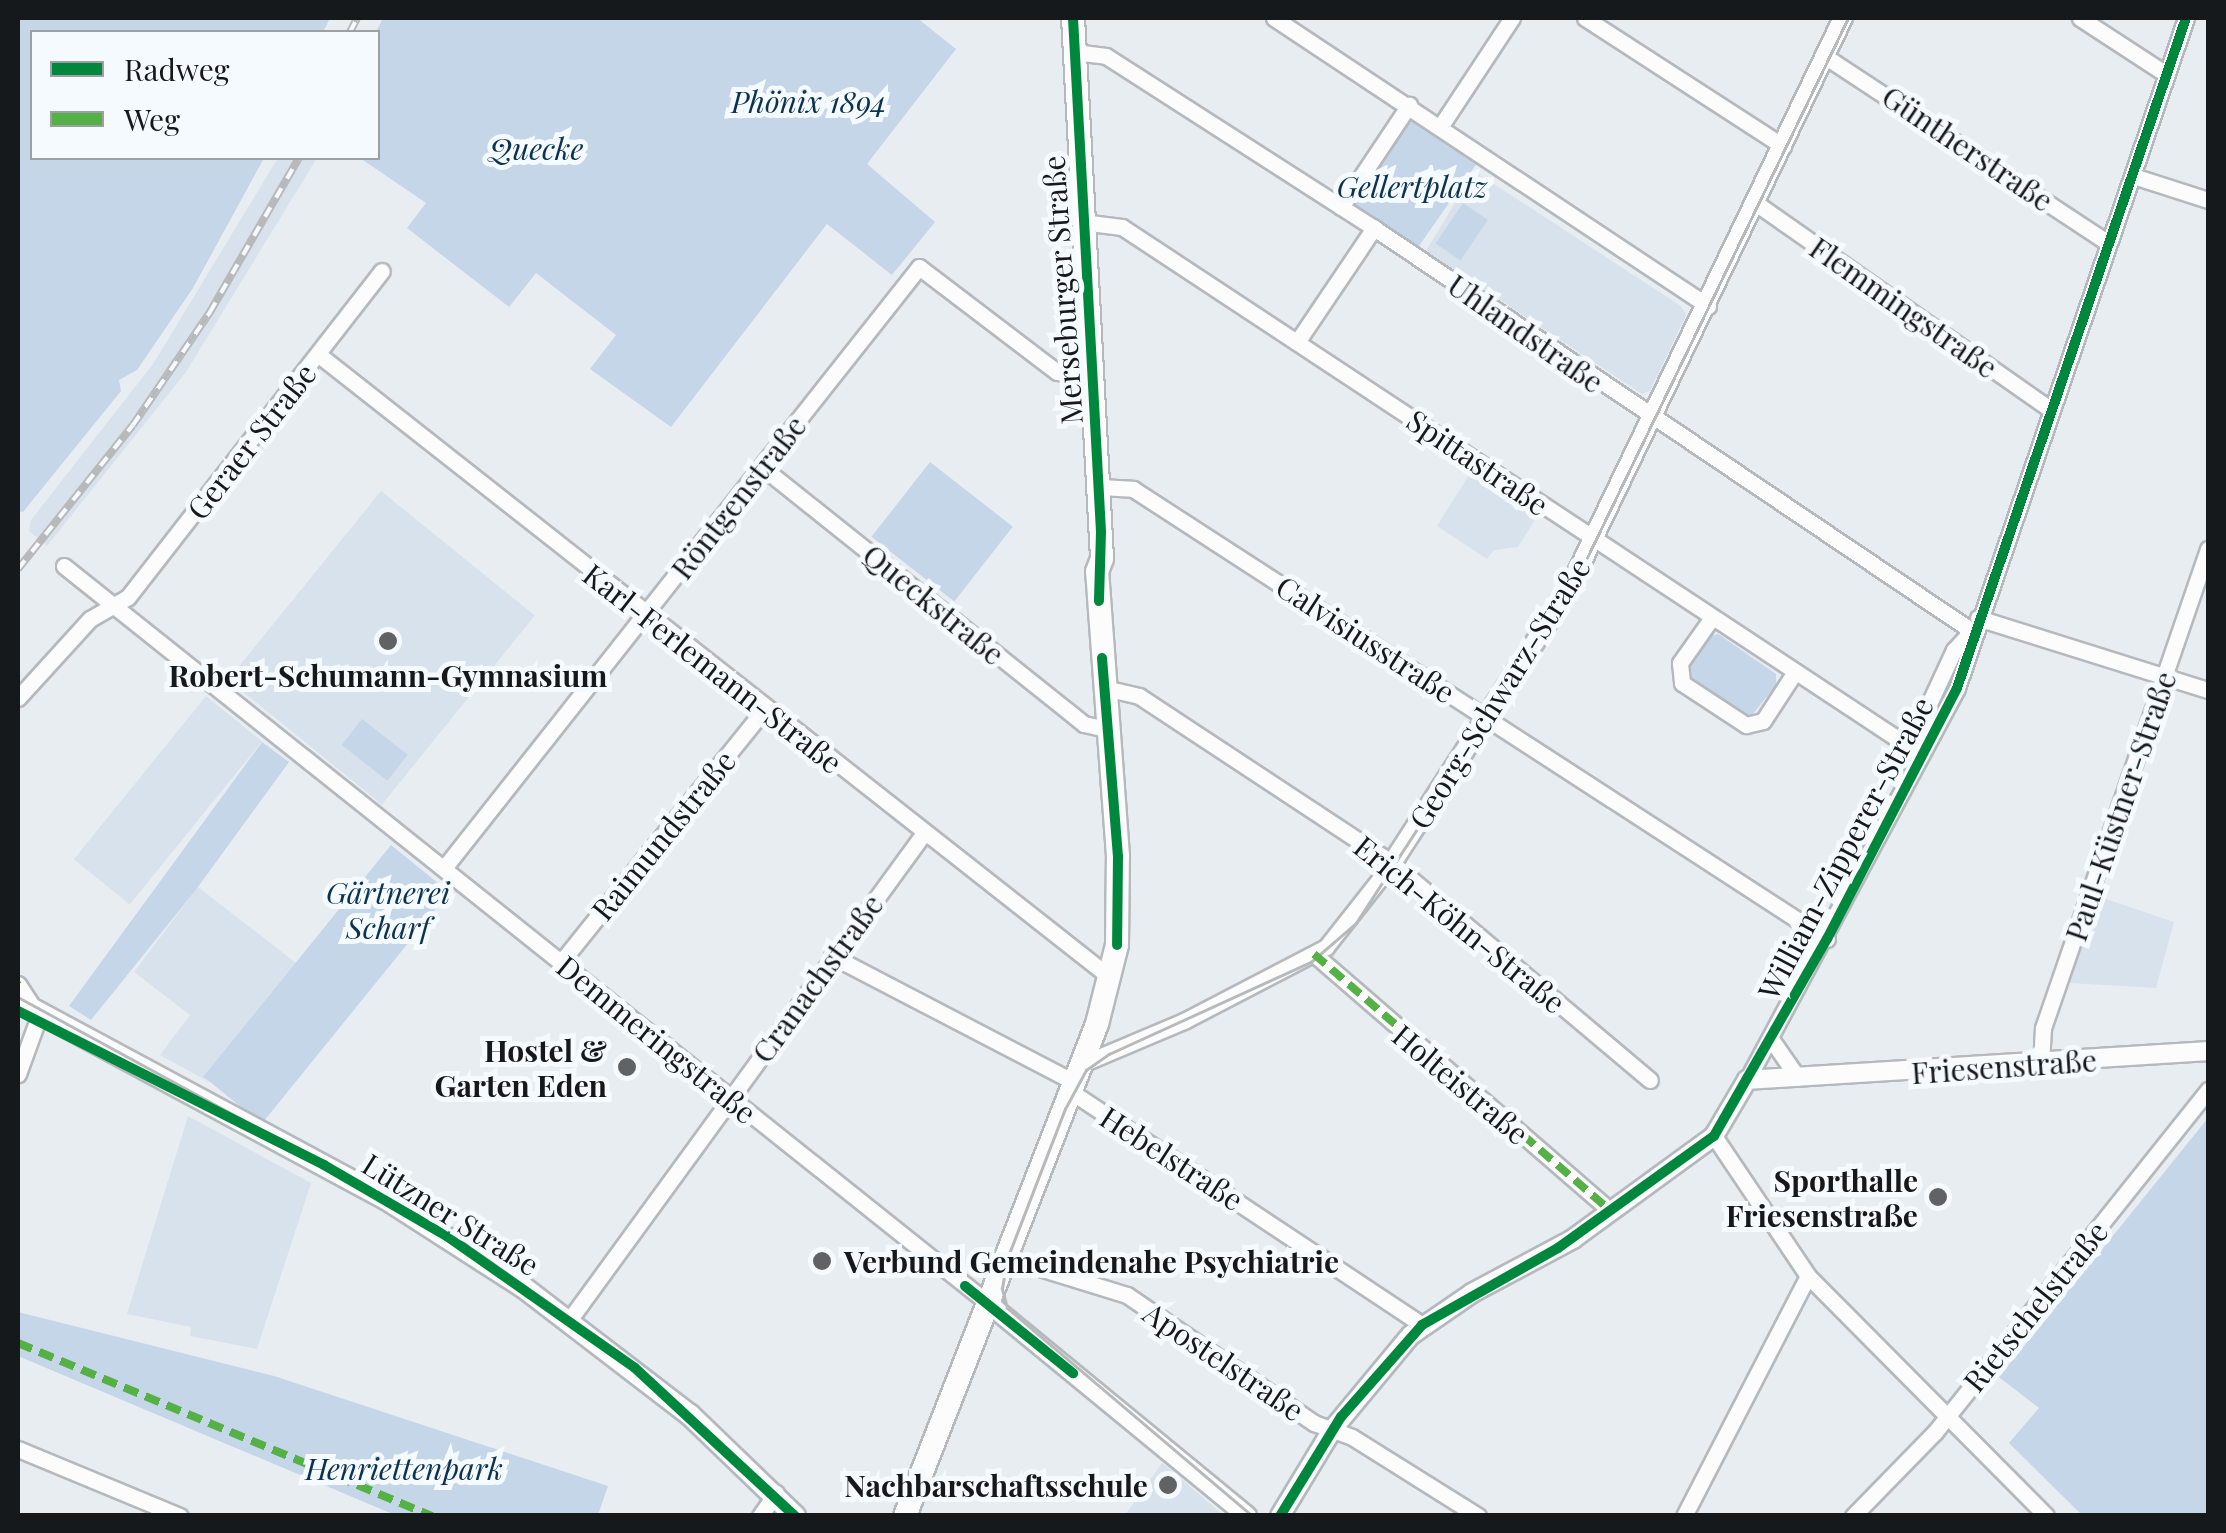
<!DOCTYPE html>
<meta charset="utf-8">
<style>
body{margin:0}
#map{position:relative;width:2226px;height:1533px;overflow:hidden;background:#e8edf2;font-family:"Playfair Display",serif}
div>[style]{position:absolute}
.built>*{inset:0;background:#d8e2ec;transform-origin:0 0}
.green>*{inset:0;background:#c4d6e8;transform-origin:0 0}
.roads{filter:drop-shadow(2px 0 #b5b9bd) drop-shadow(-2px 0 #b5b9bd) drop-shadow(0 2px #b5b9bd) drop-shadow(0 -2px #b5b9bd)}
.minor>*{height:15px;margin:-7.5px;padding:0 7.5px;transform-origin:7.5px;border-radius:7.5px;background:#fcfcfd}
.tertiary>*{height:18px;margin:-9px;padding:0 9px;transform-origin:9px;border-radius:9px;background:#fcfcfd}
.secondary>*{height:20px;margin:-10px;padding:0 10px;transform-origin:10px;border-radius:10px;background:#fcfcfd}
.primary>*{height:22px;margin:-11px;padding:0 11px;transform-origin:11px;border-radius:11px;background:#fcfcfd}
.tram>*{height:2.5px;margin:-1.25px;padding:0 1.25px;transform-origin:1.25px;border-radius:1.25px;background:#b8b9ba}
.rail>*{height:8px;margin-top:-4px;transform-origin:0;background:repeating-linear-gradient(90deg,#f5faff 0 11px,#b8b9ba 0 22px);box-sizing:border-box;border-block:2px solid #b8b9ba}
.quiet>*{height:8px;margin-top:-4px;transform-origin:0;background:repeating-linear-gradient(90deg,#55b145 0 15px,transparent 0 23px)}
.cycleway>*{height:10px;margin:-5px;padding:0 5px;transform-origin:5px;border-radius:5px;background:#00873e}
.dots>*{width:28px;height:28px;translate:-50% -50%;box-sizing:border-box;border:5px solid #f5faff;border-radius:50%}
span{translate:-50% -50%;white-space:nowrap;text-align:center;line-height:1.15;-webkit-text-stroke:10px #f5faff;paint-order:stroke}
.park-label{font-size:30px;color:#0c324f;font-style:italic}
.street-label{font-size:30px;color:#16191b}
.poi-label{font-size:30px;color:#16191b;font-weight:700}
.right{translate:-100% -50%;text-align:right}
.left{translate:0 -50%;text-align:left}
.frame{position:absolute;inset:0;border:20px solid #16191b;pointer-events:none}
.legend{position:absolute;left:30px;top:30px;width:350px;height:130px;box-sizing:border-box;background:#f5faff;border:2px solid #9ca0a4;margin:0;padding:12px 18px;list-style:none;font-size:30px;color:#16191b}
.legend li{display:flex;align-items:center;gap:20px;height:50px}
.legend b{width:50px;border:2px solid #9ca0a4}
</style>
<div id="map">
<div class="built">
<i style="clip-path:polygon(278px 158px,317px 158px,186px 372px,47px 546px,29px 531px,31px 520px,153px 364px)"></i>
<i style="clip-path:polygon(1474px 171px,1681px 306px,1686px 315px,1650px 391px,1642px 394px,1426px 251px)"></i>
<i style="clip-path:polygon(1469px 475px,1536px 518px,1518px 547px,1494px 550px,1487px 559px,1437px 526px)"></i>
<i style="left:381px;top:491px;width:198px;height:243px;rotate:39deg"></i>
<i style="left:206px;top:696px;width:72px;height:210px;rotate:39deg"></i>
<i style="clip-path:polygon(198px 887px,300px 966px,211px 1083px,160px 1055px,190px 1015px,134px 972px)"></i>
<i style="clip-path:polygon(2100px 897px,2174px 922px,2156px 988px,2069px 983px)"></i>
<i style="clip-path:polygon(188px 1116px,311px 1183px,257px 1349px,190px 1336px,191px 1327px,127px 1314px)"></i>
<i style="clip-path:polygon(1162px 1463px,1170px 1469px,1223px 1515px,1125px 1515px)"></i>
</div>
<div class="green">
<i style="clip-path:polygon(18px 18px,330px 18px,323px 32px,32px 32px,32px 158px,264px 158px,193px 288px,137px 370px,119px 380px,121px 391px,23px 512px,18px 511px)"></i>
<i style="clip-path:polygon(383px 18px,917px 18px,956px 49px,867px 164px,935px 222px,892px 275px,827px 224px,671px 427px,590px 369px,616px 335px,536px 273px,509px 307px,407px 228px,426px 203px,360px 158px,378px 158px,376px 32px)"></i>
<i style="left:1408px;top:117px;width:83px;height:108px;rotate:35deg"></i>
<i style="left:1463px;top:203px;width:30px;height:49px;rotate:34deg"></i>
<i style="left:930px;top:462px;width:105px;height:95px;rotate:38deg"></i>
<i style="clip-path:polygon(1718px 634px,1776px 674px,1776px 685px,1749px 719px,1688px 677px,1685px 664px,1706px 637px)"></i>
<i style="left:362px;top:719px;width:58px;height:33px;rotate:38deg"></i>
<i style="clip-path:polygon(262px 742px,289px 762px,195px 891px,91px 1020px,69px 1006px)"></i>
<i style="left:391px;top:845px;width:75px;height:298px;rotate:39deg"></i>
<i style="clip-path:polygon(2208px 1118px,2208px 1515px,2082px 1515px,2009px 1443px,2039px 1408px,1999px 1377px)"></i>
<i style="clip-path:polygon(18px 1312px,274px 1376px,608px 1486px,598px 1515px,395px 1515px,18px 1356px)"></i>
</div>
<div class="roads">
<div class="minor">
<i style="left:1274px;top:18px;width:521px;rotate:33.57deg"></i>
<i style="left:1585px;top:18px;width:236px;rotate:32.9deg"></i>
<i style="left:2080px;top:18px;width:103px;rotate:33.1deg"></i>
<i style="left:1074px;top:52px;width:32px;rotate:7deg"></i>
<i style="left:1106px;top:56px;width:318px;rotate:32.7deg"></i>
<i style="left:1374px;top:228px;width:721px;rotate:33.98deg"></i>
<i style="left:1826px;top:57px;width:338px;rotate:33.4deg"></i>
<i style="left:1440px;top:127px;width:131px;rotate:-56.6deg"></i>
<i style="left:2133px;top:176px;width:79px;rotate:17.7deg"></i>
<i style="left:1757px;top:204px;width:359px;rotate:35deg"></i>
<i style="left:1341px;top:207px;width:123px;rotate:-56.3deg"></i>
<i style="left:1082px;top:222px;width:40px;rotate:7.1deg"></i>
<i style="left:1122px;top:227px;width:955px;rotate:33.42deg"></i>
<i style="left:1297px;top:342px;width:138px;rotate:-56deg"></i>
<i style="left:319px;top:355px;width:1008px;rotate:38.19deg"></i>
<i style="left:762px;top:467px;width:412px;rotate:38.6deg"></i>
<i style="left:1084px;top:724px;width:28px;rotate:13deg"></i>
<i style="left:1099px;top:487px;width:34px;rotate:3deg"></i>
<i style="left:1133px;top:489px;width:827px;rotate:32.96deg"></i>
<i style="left:64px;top:566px;width:1183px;rotate:38.58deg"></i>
<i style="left:1978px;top:618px;width:241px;rotate:17.4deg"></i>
<i style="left:1711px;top:619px;width:54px;rotate:125.2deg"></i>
<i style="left:1680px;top:663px;width:20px;rotate:84deg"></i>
<i style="left:1682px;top:683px;width:77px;rotate:33.3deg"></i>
<i style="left:1746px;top:725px;width:17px;rotate:-13deg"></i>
<i style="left:1763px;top:721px;width:55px;rotate:-56.9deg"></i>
<i style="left:1109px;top:689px;width:31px;rotate:13deg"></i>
<i style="left:1139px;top:696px;width:303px;rotate:33.4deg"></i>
<i style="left:1392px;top:863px;width:337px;rotate:40.1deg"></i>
<i style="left:18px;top:698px;width:107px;rotate:-47.7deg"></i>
<i style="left:90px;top:619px;width:44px;rotate:-30.1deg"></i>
<i style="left:128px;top:597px;width:413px;rotate:-52.1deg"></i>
<i style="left:1919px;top:753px;width:48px;rotate:-79.2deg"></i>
<i style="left:1928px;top:706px;width:62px;rotate:-65.1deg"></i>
<i style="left:1954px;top:650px;width:26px;rotate:-47deg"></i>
<i style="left:444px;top:868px;width:766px;rotate:-51.68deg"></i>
<i style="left:919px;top:267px;width:173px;rotate:37.3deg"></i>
<i style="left:1057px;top:372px;width:35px;rotate:5deg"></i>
<i style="left:1314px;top:954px;width:393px;rotate:40.9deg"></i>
<i style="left:832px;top:956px;width:273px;rotate:27.5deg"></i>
<i style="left:561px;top:962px;width:326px;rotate:-51.2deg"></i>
<i style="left:18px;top:984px;width:38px;rotate:57deg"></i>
<i style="left:39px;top:1016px;width:62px;rotate:109.9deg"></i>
<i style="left:1771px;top:1039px;width:47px;rotate:55.3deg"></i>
<i style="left:1082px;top:1064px;width:111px;rotate:-22.9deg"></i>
<i style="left:1184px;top:1021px;width:160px;rotate:-27.5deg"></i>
<i style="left:1326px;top:947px;width:107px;rotate:-51.8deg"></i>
<i style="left:2041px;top:1065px;width:37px;rotate:-87deg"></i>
<i style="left:2043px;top:1028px;width:507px;rotate:-70.99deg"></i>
<i style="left:1747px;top:1080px;width:445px;rotate:-61.8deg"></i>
<i style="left:1957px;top:688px;width:708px;rotate:-71.13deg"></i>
<i style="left:1070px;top:1091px;width:423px;rotate:33.6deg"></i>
<i style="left:1714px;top:1136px;width:169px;rotate:56.1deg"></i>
<i style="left:1808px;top:1276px;width:338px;rotate:45.2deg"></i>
<i style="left:1004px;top:1257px;width:129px;rotate:17.2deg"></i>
<i style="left:1127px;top:1295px;width:227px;rotate:34.4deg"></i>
<i style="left:1314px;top:1423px;width:40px;rotate:20.2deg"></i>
<i style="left:1352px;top:1437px;width:149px;rotate:32.1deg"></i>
<i style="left:570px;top:1319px;width:601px;rotate:-53.93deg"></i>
<i style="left:18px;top:1449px;width:175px;rotate:22.5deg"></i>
<i style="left:760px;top:1516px;width:28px;rotate:-55deg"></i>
<i style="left:1684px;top:1516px;width:270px;rotate:-62.7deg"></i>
<i style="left:1853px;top:1516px;width:117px;rotate:-45.7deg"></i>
<i style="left:1935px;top:1432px;width:438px;rotate:-51.4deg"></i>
</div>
<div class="tertiary">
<i style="left:1392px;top:863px;width:322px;rotate:-57.1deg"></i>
<i style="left:1567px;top:593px;width:638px;rotate:-64.36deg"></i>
<i style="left:989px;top:1304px;width:334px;rotate:39.4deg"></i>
<i style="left:1280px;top:1516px;width:100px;rotate:-58.8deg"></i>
<i style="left:1332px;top:1430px;width:124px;rotate:-50.3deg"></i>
<i style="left:1411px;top:1335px;width:74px;rotate:-34.5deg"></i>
<i style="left:1472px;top:1293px;width:115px;rotate:-28.1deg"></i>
<i style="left:1573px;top:1239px;width:175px;rotate:-36.1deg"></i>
<i style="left:1714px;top:1136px;width:65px;rotate:-59.5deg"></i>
<i style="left:1747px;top:1080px;width:462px;rotate:-3.6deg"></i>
</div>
<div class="secondary">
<i style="left:18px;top:1001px;width:418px;rotate:28.3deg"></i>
<i style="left:386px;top:1199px;width:163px;rotate:32.7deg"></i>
<i style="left:523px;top:1287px;width:210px;rotate:37.5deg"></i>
<i style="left:690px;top:1415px;width:146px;rotate:43.9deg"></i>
</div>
<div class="primary">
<i style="left:905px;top:1516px;width:528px;rotate:-68.68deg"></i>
<i style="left:1097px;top:1024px;width:81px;rotate:-75.8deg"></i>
<i style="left:1117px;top:945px;width:89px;rotate:-89.4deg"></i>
<i style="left:1118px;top:856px;width:285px;rotate:-94.2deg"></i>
<i style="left:1097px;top:572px;width:15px;rotate:-70deg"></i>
<i style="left:1102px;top:558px;width:541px;rotate:-93.07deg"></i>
</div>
</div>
<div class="tram">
<i style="left:18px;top:997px;width:492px;rotate:28.6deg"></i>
<i style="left:450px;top:1233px;width:229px;rotate:35.2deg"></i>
<i style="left:637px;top:1365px;width:221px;rotate:43deg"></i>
<i style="left:1252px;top:1516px;width:321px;rotate:-139.7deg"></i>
<i style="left:1007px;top:1308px;width:20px;rotate:-105deg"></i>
<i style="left:1002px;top:1289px;width:30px;rotate:-81deg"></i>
<i style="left:1007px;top:1259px;width:161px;rotate:-68.9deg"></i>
<i style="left:1065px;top:1109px;width:44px;rotate:-61.7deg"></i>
<i style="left:1086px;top:1070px;width:28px;rotate:-35deg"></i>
<i style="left:1109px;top:1054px;width:222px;rotate:-24.5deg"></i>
<i style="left:1311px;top:962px;width:60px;rotate:-40.9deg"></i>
<i style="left:1356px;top:923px;width:391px;rotate:-57deg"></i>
<i style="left:1569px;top:595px;width:641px;rotate:-64.19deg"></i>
</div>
<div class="rail">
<i style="left:350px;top:32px;width:16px;rotate:-63deg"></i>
<i style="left:18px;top:569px;width:184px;rotate:-51.4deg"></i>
<i style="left:133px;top:425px;width:137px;rotate:-55.7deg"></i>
<i style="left:210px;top:312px;width:178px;rotate:-60deg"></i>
</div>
<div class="quiet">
<i style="left:1314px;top:954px;width:393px;rotate:40.9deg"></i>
<i style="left:18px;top:984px;width:1px;rotate:45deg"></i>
<i style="left:18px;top:1343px;width:449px;rotate:22.7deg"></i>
</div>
<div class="cycleway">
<i style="left:1073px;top:18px;width:515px;rotate:86.88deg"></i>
<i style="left:1101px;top:532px;width:69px;rotate:91.7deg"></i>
<i style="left:1102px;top:658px;width:199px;rotate:85.4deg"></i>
<i style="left:1118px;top:856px;width:89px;rotate:90.6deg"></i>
<i style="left:18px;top:1011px;width:343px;rotate:26.7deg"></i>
<i style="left:324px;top:1165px;width:143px;rotate:30.1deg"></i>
<i style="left:448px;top:1237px;width:228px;rotate:35deg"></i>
<i style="left:635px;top:1368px;width:218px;rotate:42.8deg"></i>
<i style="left:965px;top:1286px;width:139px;rotate:38.9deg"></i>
<i style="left:1280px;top:1516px;width:116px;rotate:-58.4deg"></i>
<i style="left:1341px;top:1417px;width:123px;rotate:-48.6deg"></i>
<i style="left:1422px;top:1325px;width:156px;rotate:-29.5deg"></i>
<i style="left:1558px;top:1248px;width:192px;rotate:-35.7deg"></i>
<i style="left:1714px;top:1136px;width:227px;rotate:-60.2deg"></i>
<i style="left:1827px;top:939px;width:283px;rotate:-62.6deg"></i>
<i style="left:1957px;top:688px;width:708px;rotate:-71.13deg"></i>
</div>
<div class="dots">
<i style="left:388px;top:641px;background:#606366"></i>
<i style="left:627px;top:1067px;background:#606366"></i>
<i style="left:1938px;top:1197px;background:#606366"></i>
<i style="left:822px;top:1261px;background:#606366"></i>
<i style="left:1168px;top:1485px;background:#606366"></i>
</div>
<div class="park-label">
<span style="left:809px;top:101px">Phönix 1894</span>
<span style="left:536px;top:148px">Quecke</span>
<span style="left:1412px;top:186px">Gellertplatz</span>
<span style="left:388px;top:909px">Gärtnerei<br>Scharf</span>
<span style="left:404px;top:1468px">Henriettenpark</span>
</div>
<div class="street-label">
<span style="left:1968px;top:148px;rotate:34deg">Güntherstraße</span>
<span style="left:1062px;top:290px;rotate:-94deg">Merseburger Straße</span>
<span style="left:1904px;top:307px;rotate:35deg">Flemmingstraße</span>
<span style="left:1526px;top:333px;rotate:35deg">Uhlandstraße</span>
<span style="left:251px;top:441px;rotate:-52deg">Geraer Straße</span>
<span style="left:1478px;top:462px;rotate:34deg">Spittastraße</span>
<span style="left:738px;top:497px;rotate:-52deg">Röntgenstraße</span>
<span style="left:934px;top:604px;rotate:39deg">Queckstraße</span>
<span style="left:1366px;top:639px;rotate:33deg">Calvisiusstraße</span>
<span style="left:713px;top:668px;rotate:38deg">Karl-Ferlemann-Straße</span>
<span style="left:1499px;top:693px;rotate:-58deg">Georg-Schwarz-Straße</span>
<span style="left:2120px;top:806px;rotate:-71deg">Paul-Küstner-Straße</span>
<span style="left:663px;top:835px;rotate:-51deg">Raimundstraße</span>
<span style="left:1845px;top:848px;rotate:-62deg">William-Zipperer-Straße</span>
<span style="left:1460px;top:924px;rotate:39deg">Erich-Köhn-Straße</span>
<span style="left:817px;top:978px;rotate:-54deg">Cranachstraße</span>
<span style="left:657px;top:1039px;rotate:39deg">Demmeringstraße</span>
<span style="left:2004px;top:1066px;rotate:-4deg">Friesenstraße</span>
<span style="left:1461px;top:1084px;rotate:40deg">Holteistraße</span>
<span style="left:1172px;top:1158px;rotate:33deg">Hebelstraße</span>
<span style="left:451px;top:1214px;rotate:32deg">Lützner Straße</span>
<span style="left:2035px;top:1306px;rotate:-51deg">Rietschelstraße</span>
<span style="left:1224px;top:1361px;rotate:34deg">Apostelstraße</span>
</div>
<div class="poi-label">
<span style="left:388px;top:675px">Robert-Schumann-Gymnasium</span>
<span class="right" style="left:607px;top:1067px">Hostel &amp;<br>Garten Eden</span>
<span class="right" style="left:1918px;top:1197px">Sporthalle<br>Friesenstraße</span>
<span class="left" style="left:844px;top:1261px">Verbund Gemeindenahe Psychiatrie</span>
<span class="right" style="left:1148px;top:1485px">Nachbarschaftsschule</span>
</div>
<div class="frame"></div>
<ul class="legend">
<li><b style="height:12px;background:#00873e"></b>Radweg</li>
<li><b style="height:12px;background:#55b145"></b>Weg</li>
</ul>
</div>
